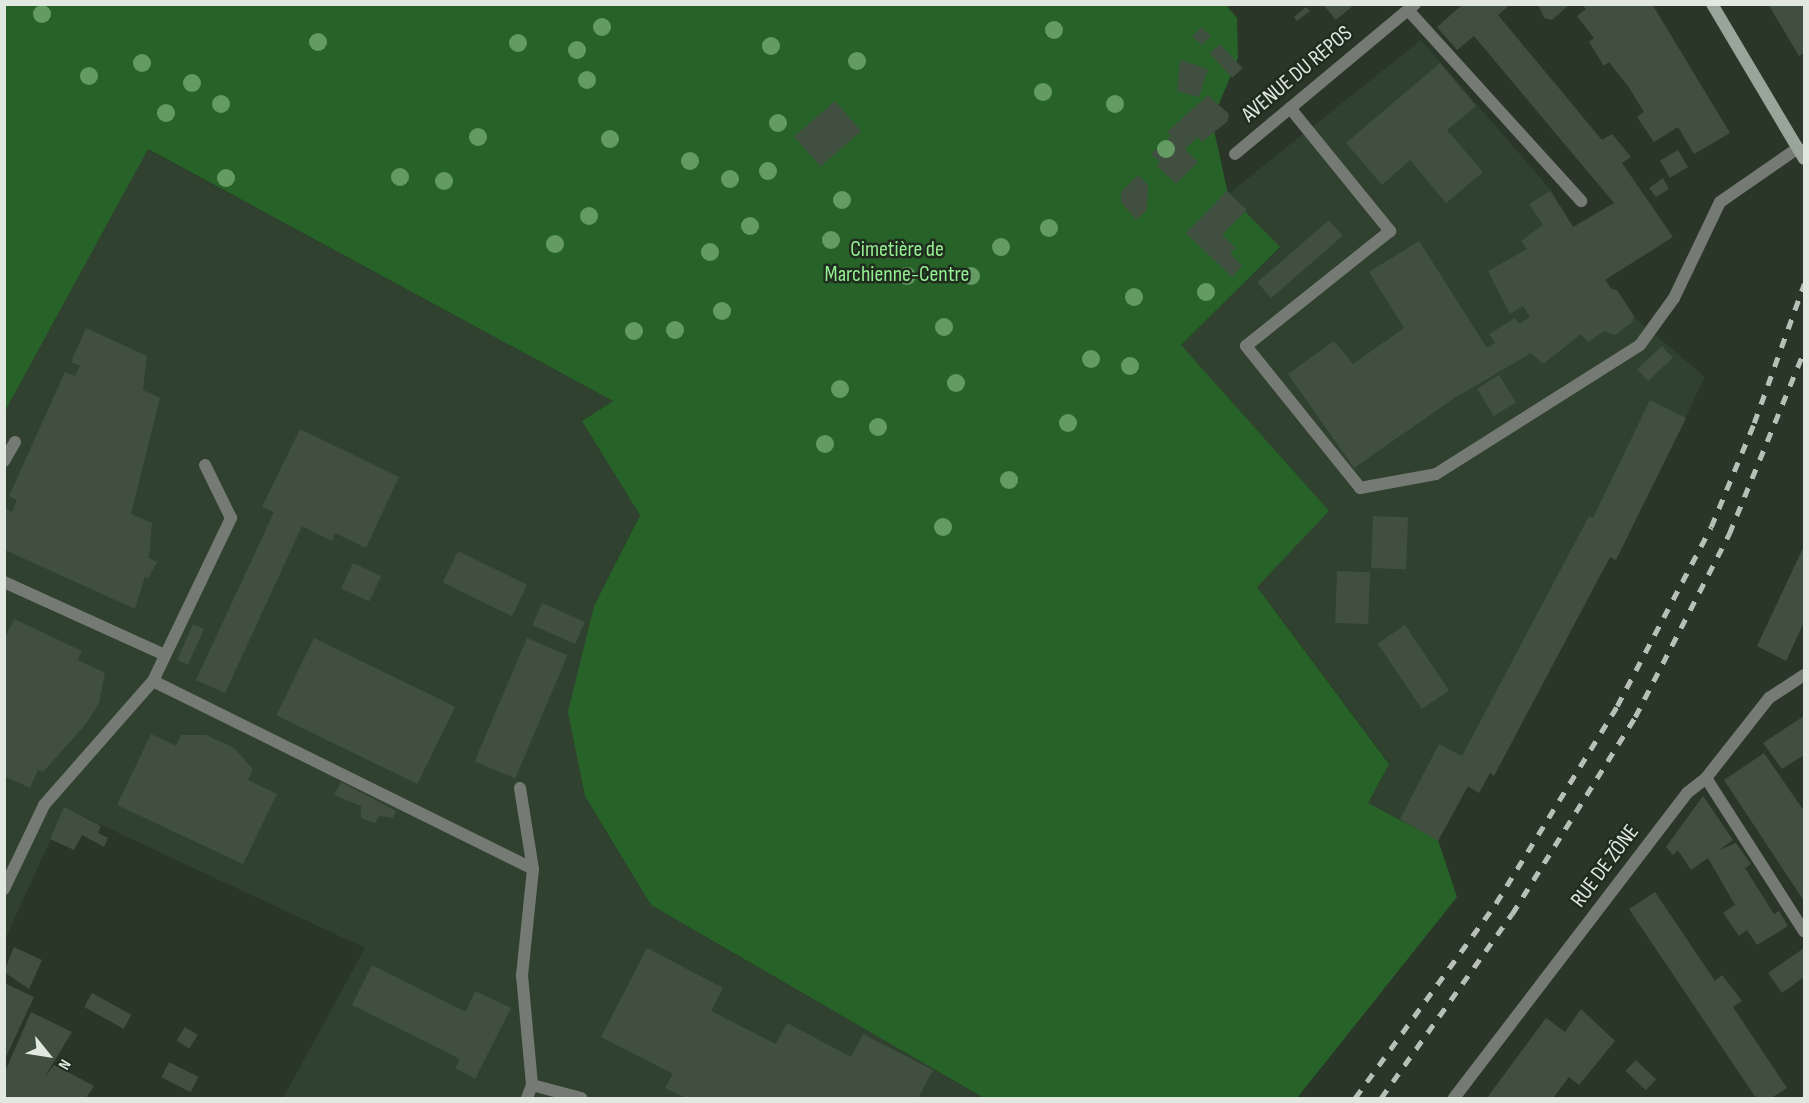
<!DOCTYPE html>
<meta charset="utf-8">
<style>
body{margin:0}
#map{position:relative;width:1809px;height:1103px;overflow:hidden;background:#293628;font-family:"Sofia Sans Condensed",sans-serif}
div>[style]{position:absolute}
.built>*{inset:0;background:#30412f}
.green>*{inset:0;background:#276328}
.building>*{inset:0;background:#414f41;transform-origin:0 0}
.service>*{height:12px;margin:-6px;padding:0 6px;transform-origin:6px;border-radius:6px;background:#757b74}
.minor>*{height:12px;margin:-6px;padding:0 6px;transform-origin:6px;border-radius:6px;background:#757b74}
.secondary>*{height:12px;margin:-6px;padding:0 6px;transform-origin:6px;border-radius:6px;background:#9aa599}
.rail>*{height:4.5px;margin-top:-2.25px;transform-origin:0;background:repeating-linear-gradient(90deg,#b7c0b6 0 10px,transparent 0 20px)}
.trees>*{width:18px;height:18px;margin:-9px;border-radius:50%;background:#649b62}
span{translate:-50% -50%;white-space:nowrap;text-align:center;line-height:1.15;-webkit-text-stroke:5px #1f2c1e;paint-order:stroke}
.street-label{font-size:22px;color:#e0e8df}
.park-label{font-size:22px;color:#94ee92}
.frame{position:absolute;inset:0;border:6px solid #e0e8df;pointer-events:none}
.north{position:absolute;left:18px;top:1025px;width:60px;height:60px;-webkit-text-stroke:4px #1f2c1e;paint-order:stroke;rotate:120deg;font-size:16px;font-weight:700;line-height:24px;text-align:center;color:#e0e8df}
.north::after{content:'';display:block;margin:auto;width:21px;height:27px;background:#e0e8df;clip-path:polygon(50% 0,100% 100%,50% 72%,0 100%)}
</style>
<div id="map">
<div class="built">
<i style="clip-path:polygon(1421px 40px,1551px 190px,1611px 288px,1617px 290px,1634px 317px,1705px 377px,1616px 559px,1610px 557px,1479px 793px,1468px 787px,1438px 840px,1368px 803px,1389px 763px,1257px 587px,1181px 345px,1280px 248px,1228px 194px)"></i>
<i style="clip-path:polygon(147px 149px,613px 401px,582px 421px,640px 514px,594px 606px,569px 712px,585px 796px,651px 905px,984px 1098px,283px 1098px,365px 948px,65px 808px,5px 939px,5px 411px)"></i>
</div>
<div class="green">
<i style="clip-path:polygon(5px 5px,1226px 5px,1237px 18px,1238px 58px,1212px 121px,1228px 194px,1280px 247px,1181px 345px,1329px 511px,1257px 587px,1389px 764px,1368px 803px,1438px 840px,1457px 897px,1297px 1098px,984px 1098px,651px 905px,585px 796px,568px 712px,594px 606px,640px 515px,582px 421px,613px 401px,148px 149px,5px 411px)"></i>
</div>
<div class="building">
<i style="clip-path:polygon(1323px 4px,1355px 4px,1336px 20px)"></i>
<i style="clip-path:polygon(1463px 4px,1511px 4px,1498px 15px,1602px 140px,1612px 134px,1631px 157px,1622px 163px,1673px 237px,1605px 280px,1611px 289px,1617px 290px,1634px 316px,1632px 322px,1615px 335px,1604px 331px,1588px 342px,1581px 334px,1543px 364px,1531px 353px,1456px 397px,1354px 468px,1288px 374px,1334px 341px,1353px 364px,1404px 328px,1369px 272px,1419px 241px,1487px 348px,1495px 343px,1489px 334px,1515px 318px,1519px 324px,1530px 317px,1523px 306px,1510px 314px,1488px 271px,1527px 249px,1521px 241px,1543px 225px,1529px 204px,1550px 191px,1573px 227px,1614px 203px,1474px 36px,1457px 50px,1437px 27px)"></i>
<i style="clip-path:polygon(1538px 4px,1570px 4px,1552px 20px,1544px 18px)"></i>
<i style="clip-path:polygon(1582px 4px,1652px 4px,1730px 133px,1694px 154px,1678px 127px,1654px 142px,1637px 117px,1644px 112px,1628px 86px,1609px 62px,1604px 66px,1589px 42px,1594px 38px,1577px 16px,1586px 9px)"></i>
<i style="clip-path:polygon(1768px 4px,1804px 4px,1804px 53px,1799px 56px)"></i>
<i style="clip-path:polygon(1306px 7px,1310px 11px,1297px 21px,1294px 17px)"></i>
<i style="left:1201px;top:27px;width:13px;height:13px;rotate:42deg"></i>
<i style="left:1220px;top:44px;width:33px;height:14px;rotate:47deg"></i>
<i style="clip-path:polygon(1180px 60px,1208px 69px,1199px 97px,1177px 91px)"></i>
<i style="clip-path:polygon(1440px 63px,1476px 106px,1447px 130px,1483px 172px,1446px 203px,1410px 160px,1382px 185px,1346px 143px)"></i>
<i style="clip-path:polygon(1208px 95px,1229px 114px,1228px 121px,1202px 142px,1198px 137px,1185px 149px,1198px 162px,1176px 184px,1157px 166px,1160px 162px,1151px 154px,1171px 136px,1167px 132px)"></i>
<i style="left:835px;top:101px;width:40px;height:54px;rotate:49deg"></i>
<i style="left:1678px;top:150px;width:20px;height:21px;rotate:60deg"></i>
<i style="clip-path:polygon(1138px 175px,1148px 185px,1147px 210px,1136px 220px,1121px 202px,1121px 192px)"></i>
<i style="clip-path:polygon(1663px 178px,1669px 189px,1656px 197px,1649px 188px)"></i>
<i style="clip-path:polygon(1227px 191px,1247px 210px,1222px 235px,1236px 248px,1230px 253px,1242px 266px,1232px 277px,1186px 233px)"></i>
<i style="left:1329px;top:220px;width:21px;height:95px;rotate:49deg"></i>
<i style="clip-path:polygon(86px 328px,147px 356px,143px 390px,160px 398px,131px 514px,152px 523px,149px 558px,157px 562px,148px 579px,145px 577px,135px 609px,5px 550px,5px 508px,12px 512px,17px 500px,9px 496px,65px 372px,75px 376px,80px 366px,71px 362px)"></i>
<i style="left:1662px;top:346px;width:16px;height:34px;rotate:47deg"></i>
<i style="left:1499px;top:375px;width:32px;height:26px;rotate:58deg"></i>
<i style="clip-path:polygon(1650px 400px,1686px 418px,1616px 560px,1610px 557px,1494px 776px,1490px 773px,1479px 793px,1468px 786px,1438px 841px,1400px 819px,1439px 744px,1462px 756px,1589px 516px,1593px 518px)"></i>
<i style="clip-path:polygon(300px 429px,399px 477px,366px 548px,335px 533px,332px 541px,302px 526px,225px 693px,196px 680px,274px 512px,262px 507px)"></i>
<i style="left:1373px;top:516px;width:35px;height:52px;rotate:2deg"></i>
<i style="clip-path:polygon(1804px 546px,1804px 622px,1786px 661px,1757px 646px)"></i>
<i style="left:458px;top:551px;width:77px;height:35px;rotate:26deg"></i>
<i style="left:353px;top:563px;width:31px;height:28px;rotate:25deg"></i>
<i style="left:1337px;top:571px;width:33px;height:52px;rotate:2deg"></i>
<i style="left:542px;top:603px;width:47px;height:24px;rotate:24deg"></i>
<i style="clip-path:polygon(14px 619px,82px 651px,78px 660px,105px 673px,99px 703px,86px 724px,43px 772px,38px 770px,30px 788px,4px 776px,4px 640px)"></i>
<i style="left:193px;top:624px;width:12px;height:39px;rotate:24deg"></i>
<i style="left:1405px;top:625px;width:79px;height:33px;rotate:56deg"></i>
<i style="left:314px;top:638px;width:157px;height:86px;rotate:26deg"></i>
<i style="left:527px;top:638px;width:44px;height:134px;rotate:23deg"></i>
<i style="clip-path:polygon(1804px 716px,1804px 755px,1782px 769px,1763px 743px)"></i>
<i style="clip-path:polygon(151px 734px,176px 746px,181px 735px,206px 735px,234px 748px,253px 769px,248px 780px,277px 794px,243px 864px,117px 805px)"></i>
<i style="clip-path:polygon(1764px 753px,1804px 811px,1804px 901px,1724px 780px)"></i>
<i style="clip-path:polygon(341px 782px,396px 811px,393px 818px,379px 816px,375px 823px,361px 818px,361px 806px,334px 795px)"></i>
<i style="clip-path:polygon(1703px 796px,1733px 840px,1719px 850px,1736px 843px,1751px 864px,1745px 868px,1774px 914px,1779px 911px,1788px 926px,1757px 945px,1747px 930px,1739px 936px,1723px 913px,1735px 905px,1708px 858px,1691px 870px,1678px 850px,1673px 855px,1666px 847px)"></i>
<i style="clip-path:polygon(64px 807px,101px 826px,98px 833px,108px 838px,104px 847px,82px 835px,74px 850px,50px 839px)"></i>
<i style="clip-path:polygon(1655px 892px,1715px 981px,1722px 975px,1742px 1001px,1733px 1007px,1787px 1088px,1771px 1098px,1756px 1098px,1629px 909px)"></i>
<i style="clip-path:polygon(14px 947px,42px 960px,29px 989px,4px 972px)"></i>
<i style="clip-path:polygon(647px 948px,723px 988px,711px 1011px,776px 1044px,787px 1023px,851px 1057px,863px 1034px,933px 1070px,918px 1098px,686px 1098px,665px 1088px,673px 1074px,601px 1037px)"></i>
<i style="clip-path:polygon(1804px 948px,1804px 977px,1782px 993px,1768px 973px)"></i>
<i style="clip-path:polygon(372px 965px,466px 1012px,475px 991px,511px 1008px,475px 1079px,455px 1068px,460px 1059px,352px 1005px)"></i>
<i style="clip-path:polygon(4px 983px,34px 997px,4px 1061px)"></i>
<i style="left:92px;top:993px;width:45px;height:16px;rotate:29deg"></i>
<i style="clip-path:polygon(1581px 1009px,1615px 1041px,1579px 1085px,1569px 1077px,1553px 1098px,1487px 1098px,1546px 1018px,1565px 1032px)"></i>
<i style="clip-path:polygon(31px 1012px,72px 1032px,44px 1078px,54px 1065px,94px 1086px,86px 1098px,4px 1098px,4px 1074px)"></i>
<i style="left:185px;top:1027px;width:15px;height:16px;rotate:32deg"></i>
<i style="left:1636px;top:1060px;width:28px;height:15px;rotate:44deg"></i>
<i style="left:169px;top:1062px;width:33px;height:17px;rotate:27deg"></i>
</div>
<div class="service">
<i style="left:1408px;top:10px;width:258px;rotate:47.8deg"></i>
<i style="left:1290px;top:108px;width:159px;rotate:50.9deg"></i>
<i style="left:1390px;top:231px;width:184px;rotate:141.4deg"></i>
<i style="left:1246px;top:346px;width:182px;rotate:51.2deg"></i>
<i style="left:1360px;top:488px;width:77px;rotate:-10.4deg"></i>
<i style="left:1436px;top:474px;width:241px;rotate:-32.3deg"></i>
<i style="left:1640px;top:345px;width:58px;rotate:-54.1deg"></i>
<i style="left:1674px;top:298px;width:106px;rotate:-64.4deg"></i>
<i style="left:1720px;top:202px;width:95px;rotate:-34.7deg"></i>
<i style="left:4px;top:461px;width:22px;rotate:-60deg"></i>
<i style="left:4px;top:582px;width:177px;rotate:24.4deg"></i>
<i style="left:153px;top:681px;width:181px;rotate:-64.4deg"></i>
<i style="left:231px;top:518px;width:59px;rotate:-116.1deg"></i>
<i style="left:520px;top:788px;width:82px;rotate:80.9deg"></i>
<i style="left:533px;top:869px;width:107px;rotate:95.9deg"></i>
<i style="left:522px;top:975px;width:110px;rotate:84.8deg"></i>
<i style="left:4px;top:889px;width:93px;rotate:-64.5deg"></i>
<i style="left:44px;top:805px;width:165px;rotate:-48.7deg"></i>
<i style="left:153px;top:681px;width:424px;rotate:26.3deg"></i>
<i style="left:527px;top:1098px;width:14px;rotate:-69deg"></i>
<i style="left:532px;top:1085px;width:51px;rotate:14.9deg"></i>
</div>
<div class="minor">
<i style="left:1235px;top:154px;width:234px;rotate:-39.8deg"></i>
<i style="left:1706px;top:778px;width:182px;rotate:57.4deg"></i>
<i style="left:1454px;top:1098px;width:384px;rotate:-52.6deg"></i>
<i style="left:1687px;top:793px;width:24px;rotate:-38deg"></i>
<i style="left:1706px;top:778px;width:102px;rotate:-51.8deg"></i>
<i style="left:1769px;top:698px;width:42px;rotate:-33.3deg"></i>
</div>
<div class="secondary">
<i style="left:1712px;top:4px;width:180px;rotate:59.3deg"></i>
</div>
<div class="rail">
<i style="left:1355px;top:1098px;width:241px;rotate:-54.1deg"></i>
<i style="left:1496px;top:903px;width:231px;rotate:-58.4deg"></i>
<i style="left:1617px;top:706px;width:202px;rotate:-62.3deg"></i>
<i style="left:1711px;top:527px;width:113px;rotate:-67.5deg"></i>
<i style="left:1754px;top:423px;width:148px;rotate:-70.2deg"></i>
<i style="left:1381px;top:1098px;width:226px;rotate:-54.6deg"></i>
<i style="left:1512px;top:914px;width:232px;rotate:-58deg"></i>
<i style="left:1635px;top:717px;width:206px;rotate:-62.8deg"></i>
<i style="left:1729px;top:534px;width:198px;rotate:-67.7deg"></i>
</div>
<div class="trees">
<i style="left:42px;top:14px"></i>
<i style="left:602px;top:27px"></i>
<i style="left:1054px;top:30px"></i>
<i style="left:318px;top:42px"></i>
<i style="left:518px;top:43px"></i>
<i style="left:771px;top:46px"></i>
<i style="left:577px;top:50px"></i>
<i style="left:857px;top:61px"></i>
<i style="left:142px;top:63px"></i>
<i style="left:89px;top:76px"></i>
<i style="left:587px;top:80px"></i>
<i style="left:192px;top:83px"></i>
<i style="left:1043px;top:92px"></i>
<i style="left:221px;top:104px"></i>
<i style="left:1115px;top:104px"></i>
<i style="left:166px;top:113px"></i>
<i style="left:778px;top:123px"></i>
<i style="left:478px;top:137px"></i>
<i style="left:610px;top:139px"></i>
<i style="left:1166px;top:149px"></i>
<i style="left:690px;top:161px"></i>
<i style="left:768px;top:171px"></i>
<i style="left:400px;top:177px"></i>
<i style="left:226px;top:178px"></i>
<i style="left:730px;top:179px"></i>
<i style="left:444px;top:181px"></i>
<i style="left:842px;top:200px"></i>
<i style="left:589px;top:216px"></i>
<i style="left:750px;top:226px"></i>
<i style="left:1049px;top:228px"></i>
<i style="left:831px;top:240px"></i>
<i style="left:555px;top:244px"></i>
<i style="left:1001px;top:247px"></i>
<i style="left:710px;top:252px"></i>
<i style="left:907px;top:276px"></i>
<i style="left:971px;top:276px"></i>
<i style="left:1206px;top:292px"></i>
<i style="left:1134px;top:297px"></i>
<i style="left:722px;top:311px"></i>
<i style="left:944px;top:327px"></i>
<i style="left:675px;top:330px"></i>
<i style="left:634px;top:331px"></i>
<i style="left:1091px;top:359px"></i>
<i style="left:1130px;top:366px"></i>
<i style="left:956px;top:383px"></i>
<i style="left:840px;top:389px"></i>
<i style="left:1068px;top:423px"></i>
<i style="left:878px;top:427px"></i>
<i style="left:825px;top:444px"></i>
<i style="left:1009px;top:480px"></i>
<i style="left:943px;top:527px"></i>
</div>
<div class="street-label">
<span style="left:1297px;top:74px;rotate:-40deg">AVENUE DU REPOS</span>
<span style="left:1605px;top:866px;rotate:-53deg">RUE DE ZÔNE</span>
</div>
<div class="park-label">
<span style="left:897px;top:262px">Cimetière de<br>Marchienne-Centre</span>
</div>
<div class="frame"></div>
<div class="north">N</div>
</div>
